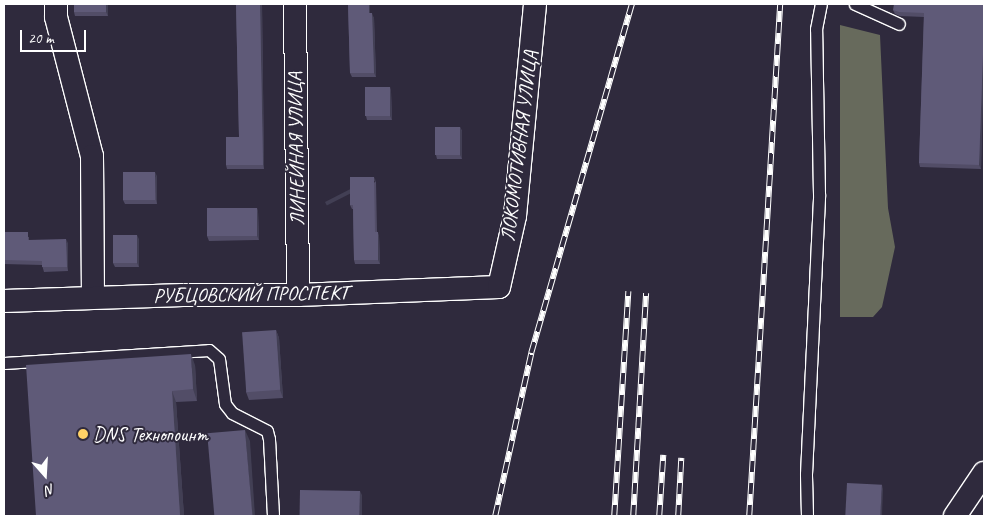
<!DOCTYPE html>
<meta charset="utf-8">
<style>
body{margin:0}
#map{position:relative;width:988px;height:520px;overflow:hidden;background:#2f2a3d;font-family:Caveat,sans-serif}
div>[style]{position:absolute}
.green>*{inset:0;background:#676a5c}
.roads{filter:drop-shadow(1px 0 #fff) drop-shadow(-1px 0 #fff) drop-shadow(0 1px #fff) drop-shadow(0 -1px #fff)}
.lane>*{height:11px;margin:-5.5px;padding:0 5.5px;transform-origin:5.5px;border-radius:5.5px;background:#2f2a3d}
.street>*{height:22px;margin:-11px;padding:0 11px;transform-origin:11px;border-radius:11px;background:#2f2a3d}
.rail>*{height:5.5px;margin-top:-2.75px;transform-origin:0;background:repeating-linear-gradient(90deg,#2f2a3d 0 11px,#fff 0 22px);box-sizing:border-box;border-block:1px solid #fff}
.wall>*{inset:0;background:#524d67}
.shaded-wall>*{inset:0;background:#423f54;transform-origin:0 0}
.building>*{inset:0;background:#5f5a78;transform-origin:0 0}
.dots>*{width:14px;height:14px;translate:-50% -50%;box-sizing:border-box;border:2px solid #2f2a3d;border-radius:50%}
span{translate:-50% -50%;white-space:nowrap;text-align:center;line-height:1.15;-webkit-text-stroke:4px #2f2a3d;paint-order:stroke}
.street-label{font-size:20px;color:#fff}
.poi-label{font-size:20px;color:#fff}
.left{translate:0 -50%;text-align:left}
.frame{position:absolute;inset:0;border:5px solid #fff;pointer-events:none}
.north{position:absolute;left:20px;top:450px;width:50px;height:50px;-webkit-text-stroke:4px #2f2a3d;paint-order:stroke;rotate:161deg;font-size:14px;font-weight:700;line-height:20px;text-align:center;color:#fff}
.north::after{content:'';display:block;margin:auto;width:18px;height:22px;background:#fff;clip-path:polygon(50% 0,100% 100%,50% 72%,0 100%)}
.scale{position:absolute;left:20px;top:30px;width:66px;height:22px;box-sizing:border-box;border:2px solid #fff;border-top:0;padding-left:6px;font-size:15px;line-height:18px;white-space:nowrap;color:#fff;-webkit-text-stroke:4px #2f2a3d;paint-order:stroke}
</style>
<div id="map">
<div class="green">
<i style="clip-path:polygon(840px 25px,880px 35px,888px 208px,895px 247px,882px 307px,873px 317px,840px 317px)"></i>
</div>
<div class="roads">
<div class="lane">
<i style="left:855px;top:4px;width:48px;rotate:24.4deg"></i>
<i style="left:4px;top:363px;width:205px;rotate:-3.6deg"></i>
<i style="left:209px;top:350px;width:13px;rotate:42deg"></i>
<i style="left:219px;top:359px;width:45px;rotate:82.4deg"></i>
<i style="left:225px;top:404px;width:11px;rotate:52deg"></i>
<i style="left:232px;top:413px;width:39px;rotate:27deg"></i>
<i style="left:267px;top:431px;width:8px;rotate:76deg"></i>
<i style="left:269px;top:439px;width:77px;rotate:87deg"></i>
<i style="left:807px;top:516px;width:42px;rotate:-91.4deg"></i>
<i style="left:806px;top:474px;width:280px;rotate:-87.3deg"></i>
<i style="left:819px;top:194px;width:165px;rotate:-91deg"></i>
<i style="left:816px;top:29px;width:25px;rotate:-79deg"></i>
</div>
<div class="street">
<i style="left:56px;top:4px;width:13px;rotate:90deg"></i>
<i style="left:56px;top:17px;width:144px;rotate:75.5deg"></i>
<i style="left:92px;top:156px;width:141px;rotate:89.6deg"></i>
<i style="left:295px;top:4px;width:291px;rotate:89.4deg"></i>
<i style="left:4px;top:301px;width:179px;rotate:-1.9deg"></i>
<i style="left:183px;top:295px;width:115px"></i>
<i style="left:298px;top:295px;width:201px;rotate:-2.3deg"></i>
<i style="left:499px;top:287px;width:73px;rotate:-77.3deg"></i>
<i style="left:515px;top:216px;width:213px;rotate:-84.6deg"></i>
<i style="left:955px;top:516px;width:52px;rotate:-56deg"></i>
</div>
</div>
<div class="rail">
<i style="left:495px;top:516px;width:167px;rotate:-77.5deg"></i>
<i style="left:531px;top:353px;width:363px;rotate:-73.9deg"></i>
<i style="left:614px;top:516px;width:225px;rotate:-86.4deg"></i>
<i style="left:633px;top:516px;width:223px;rotate:-86.7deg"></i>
<i style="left:659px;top:516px;width:61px;rotate:-86.2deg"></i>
<i style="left:678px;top:516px;width:58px;rotate:-87deg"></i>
<i style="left:749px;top:516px;width:513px;rotate:-86.54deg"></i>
</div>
<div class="wall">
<i style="clip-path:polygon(108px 4px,108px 16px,75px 16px,74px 12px)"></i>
<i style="clip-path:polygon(236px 4px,262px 4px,264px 169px,227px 169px,226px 165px,239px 137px)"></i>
<i style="clip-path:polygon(348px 4px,370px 4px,370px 13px,374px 18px,376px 77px,352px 77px,350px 73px)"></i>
<i style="clip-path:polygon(984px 4px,981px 169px,920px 167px,919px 163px,924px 17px,900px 16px,895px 14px,893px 10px)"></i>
<i style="clip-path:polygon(390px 87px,391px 92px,392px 120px,367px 120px,366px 116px)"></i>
<i style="clip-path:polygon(460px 127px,462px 131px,462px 159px,437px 159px,436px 155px)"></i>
<i style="clip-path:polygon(157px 176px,157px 204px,125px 204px,123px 200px)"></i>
<i style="clip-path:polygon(376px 181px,377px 232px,379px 236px,380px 264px,355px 264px,354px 260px,353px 209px,352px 209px,350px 205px)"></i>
<i style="clip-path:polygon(257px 208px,258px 212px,259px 240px,209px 241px,207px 236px)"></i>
<i style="clip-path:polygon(4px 232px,29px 237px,29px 240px,68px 243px,68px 271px,44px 272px,42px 265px,4px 264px)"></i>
<i style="clip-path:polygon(139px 239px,139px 267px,115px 267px,113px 263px)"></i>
<i style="clip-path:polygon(276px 330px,279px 338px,283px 398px,249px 400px,246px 392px)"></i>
<i style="clip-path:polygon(195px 365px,197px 401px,176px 402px,184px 516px,36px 516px)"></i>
</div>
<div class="shaded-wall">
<i style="clip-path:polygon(106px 4px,108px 4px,108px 16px,106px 12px)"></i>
<i style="clip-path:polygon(260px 4px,262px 4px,264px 169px,263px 165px)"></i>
<i style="clip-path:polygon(369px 4px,370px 4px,370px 18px,369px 13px)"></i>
<i style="clip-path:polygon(372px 13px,374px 18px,376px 77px,374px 73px)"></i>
<i style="clip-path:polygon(984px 26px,984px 70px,981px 169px,979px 165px)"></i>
<i style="clip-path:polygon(390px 87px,391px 92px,392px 120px,390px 116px)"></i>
<i style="clip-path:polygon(460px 127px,462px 131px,462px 159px,460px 155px)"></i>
<i style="clip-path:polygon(155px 172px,157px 176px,157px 204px,156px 200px)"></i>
<i style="left:374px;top:177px;width:4px;height:55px;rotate:63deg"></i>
<i style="clip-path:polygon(257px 208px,258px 212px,259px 240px,257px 236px)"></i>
<i style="clip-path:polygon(378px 232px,379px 236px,380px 264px,378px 260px)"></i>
<i style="clip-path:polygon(137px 235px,139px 239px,139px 267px,137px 263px)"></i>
<i style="clip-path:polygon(66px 239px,68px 243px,68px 271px,67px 267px)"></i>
<i style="clip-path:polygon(276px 330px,279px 338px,283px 398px,280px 390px)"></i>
<i style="clip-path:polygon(191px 354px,195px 365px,197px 401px,193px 389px)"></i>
<i style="clip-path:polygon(172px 391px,176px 402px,184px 516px,180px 516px)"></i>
<i style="clip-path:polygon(245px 430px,250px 441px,255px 516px,252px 516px)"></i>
<i style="clip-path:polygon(882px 485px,883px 489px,882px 516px,880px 516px)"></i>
<i style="clip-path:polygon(360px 491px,362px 495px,362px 516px,360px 516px)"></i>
</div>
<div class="building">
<i style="left:74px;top:4px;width:32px;height:8px"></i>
<i style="clip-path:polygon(236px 4px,260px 4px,263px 165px,226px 165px,226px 137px,239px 137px)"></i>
<i style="clip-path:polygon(348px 4px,369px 4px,369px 13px,372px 13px,374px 73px,350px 73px)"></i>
<i style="clip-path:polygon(894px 4px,984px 4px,984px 26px,979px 165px,919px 163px,924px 13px,899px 12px,893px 10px)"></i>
<i style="left:390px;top:87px;width:29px;height:25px;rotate:90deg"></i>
<i style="left:435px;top:127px;width:25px;height:28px"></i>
<i style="left:123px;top:172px;width:32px;height:28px"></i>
<i style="clip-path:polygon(350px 177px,374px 177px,375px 232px,378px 232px,378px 260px,354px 260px,353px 205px,350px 205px)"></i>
<i style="left:207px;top:208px;width:50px;height:28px"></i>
<i style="clip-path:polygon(4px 232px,28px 232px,28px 240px,66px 239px,67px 267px,42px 267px,42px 261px,4px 260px)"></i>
<i style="left:113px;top:235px;width:24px;height:28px"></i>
<i style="left:276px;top:330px;width:60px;height:34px;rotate:86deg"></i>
<i style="clip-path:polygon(191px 354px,193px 389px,172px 391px,180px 516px,36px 516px,26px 365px)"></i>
<i style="left:245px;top:430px;width:86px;height:38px;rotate:85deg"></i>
<i style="left:847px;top:483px;width:35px;height:33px;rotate:3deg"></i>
<i style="left:300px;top:490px;width:60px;height:26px;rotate:1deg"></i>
</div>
<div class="dots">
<i style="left:83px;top:434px;background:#ffd166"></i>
</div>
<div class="street-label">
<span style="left:519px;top:146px;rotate:-83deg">ЛОКОМОТИВНАЯ УЛИЦА</span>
<span style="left:296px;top:149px;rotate:-91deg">ЛИНЕЙНАЯ УЛИЦА</span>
<span style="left:251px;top:294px;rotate:-1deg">РУБЦОВСКИЙ ПРОСПЕКТ</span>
</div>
<div class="poi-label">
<span class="left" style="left:93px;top:434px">DNS Технопоинт</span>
</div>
<div class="frame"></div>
<div class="north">N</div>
<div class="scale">20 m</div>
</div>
